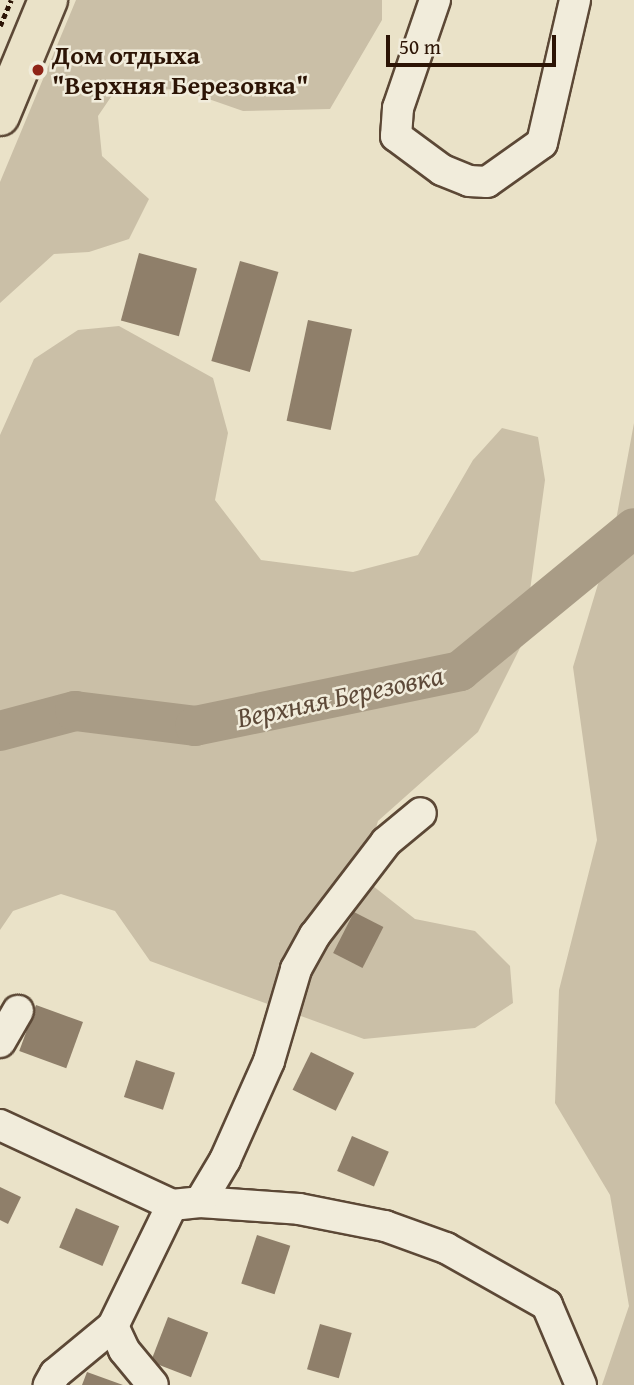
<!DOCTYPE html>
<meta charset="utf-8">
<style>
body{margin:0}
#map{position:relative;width:634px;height:1385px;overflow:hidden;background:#eae2c8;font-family:"Gentium Book Plus",serif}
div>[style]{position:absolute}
.green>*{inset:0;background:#cabfa7}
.river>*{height:40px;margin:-20px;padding:0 20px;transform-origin:20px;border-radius:20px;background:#a99c86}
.building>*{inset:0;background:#8f7f6a;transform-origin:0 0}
.path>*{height:4.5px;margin-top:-2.25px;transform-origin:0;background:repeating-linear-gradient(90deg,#2c1405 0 5px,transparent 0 8.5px)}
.roads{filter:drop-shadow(2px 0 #5c4836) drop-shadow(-2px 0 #5c4836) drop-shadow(0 2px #5c4836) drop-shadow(0 -2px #5c4836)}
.minor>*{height:30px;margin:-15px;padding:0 15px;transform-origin:15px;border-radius:15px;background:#f1ecdb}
.major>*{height:38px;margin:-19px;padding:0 19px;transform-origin:19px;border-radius:19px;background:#eae2c8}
.dots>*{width:19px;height:19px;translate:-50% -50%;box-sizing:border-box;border:4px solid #f1ecdb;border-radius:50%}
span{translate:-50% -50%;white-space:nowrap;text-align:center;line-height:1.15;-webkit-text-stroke:5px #f1ecdb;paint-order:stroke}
.poi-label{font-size:26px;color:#2c1405;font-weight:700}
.left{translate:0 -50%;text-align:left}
.water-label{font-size:28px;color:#5e4a39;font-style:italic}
.scale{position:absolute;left:386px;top:35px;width:170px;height:32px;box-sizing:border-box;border:4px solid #2c1405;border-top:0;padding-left:9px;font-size:21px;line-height:24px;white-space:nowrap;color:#2c1405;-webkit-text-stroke:5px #f1ecdb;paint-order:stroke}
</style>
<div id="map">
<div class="green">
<i style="clip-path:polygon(76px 0,382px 0,382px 20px,330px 109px,243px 111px,180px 89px,115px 91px,98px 116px,102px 156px,149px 199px,129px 239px,89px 252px,54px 254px,0 303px,0 182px)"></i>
<i style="clip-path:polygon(119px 326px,213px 378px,228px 433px,215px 500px,261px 560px,353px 572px,418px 555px,473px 460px,502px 428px,538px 437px,545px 480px,523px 642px,478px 732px,378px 821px,368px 856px,373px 886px,415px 919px,475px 931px,510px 966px,513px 1003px,475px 1028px,364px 1039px,150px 961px,115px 911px,61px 894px,13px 911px,0 930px,0 435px,34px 359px,78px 330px)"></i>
<i style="clip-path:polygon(634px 423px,634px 1385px,602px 1385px,629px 1306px,610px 1195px,555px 1103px,559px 990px,597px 840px,573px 667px,614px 531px)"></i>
</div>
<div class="river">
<i style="left:0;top:731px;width:78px;rotate:-14.9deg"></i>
<i style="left:75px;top:711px;width:121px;rotate:7.1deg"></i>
<i style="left:195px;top:726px;width:271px;rotate:-11.7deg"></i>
<i style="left:460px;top:671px;width:225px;rotate:-39.4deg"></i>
</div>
<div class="building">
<i style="left:139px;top:253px;width:60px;height:70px;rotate:15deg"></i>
<i style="left:240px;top:261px;width:40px;height:104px;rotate:16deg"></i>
<i style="left:308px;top:320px;width:45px;height:103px;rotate:12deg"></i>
<i style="left:354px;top:912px;width:33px;height:46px;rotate:27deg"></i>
<i style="left:36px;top:1005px;width:50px;height:49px;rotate:20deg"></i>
<i style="left:311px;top:1052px;width:48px;height:42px;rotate:26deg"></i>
<i style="left:136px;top:1060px;width:41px;height:39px;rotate:18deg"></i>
<i style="left:352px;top:1136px;width:40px;height:38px;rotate:23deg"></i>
<i style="clip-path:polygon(0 1187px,21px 1197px,8px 1224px,0 1220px)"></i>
<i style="left:76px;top:1208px;width:47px;height:43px;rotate:23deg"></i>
<i style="left:257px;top:1235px;width:35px;height:51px;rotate:18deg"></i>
<i style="left:168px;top:1317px;width:43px;height:48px;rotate:21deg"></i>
<i style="left:320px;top:1324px;width:33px;height:47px;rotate:16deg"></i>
<i style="clip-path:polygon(87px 1372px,123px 1385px,82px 1385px)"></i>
</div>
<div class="path">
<i style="left:0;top:26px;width:28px;rotate:-67deg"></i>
</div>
<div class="roads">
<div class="minor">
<i style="left:435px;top:0;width:114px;rotate:108.9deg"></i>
<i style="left:398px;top:108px;width:28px;rotate:94deg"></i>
<i style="left:396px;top:136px;width:57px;rotate:36.5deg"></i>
<i style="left:442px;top:170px;width:29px;rotate:22deg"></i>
<i style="left:469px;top:181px;width:18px;rotate:3deg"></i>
<i style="left:487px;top:182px;width:67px;rotate:-35.3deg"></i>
<i style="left:542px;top:143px;width:147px;rotate:-77deg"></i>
<i style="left:0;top:1042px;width:36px;rotate:-60deg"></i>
<i style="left:0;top:1125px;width:190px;rotate:24.9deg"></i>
<i style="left:172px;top:1205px;width:135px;rotate:116deg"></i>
<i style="left:113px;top:1326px;width:75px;rotate:140.4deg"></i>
<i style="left:55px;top:1374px;width:13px;rotate:119deg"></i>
<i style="left:200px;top:1202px;width:99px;rotate:4deg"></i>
<i style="left:299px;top:1209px;width:88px;rotate:11.2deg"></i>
<i style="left:385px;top:1226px;width:65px;rotate:19.8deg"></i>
<i style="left:446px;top:1248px;width:116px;rotate:29.4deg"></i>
<i style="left:547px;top:1305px;width:87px;rotate:67deg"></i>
<i style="left:172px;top:1205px;width:28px;rotate:-6deg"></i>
<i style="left:200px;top:1202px;width:49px;rotate:-59.2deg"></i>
<i style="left:225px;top:1160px;width:108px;rotate:-66deg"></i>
<i style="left:269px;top:1061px;width:96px;rotate:-73.6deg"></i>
<i style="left:296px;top:969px;width:39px;rotate:-61deg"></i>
<i style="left:315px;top:935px;width:117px;rotate:-52.6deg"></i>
<i style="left:386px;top:842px;width:45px;rotate:-39.6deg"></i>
<i style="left:113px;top:1326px;width:26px;rotate:65deg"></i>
<i style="left:124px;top:1350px;width:45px;rotate:50.4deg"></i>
</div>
<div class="major">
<i style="left:0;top:116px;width:126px;rotate:-67.5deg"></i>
</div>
</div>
<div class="dots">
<i style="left:38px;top:70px;background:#8f2418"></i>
</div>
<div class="poi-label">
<span class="left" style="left:52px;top:70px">Дом отдыха<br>"Верхняя Березовка"</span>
</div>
<div class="water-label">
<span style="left:340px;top:696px;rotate:-12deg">Верхняя Березовка</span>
</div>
<div class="scale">50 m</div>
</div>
